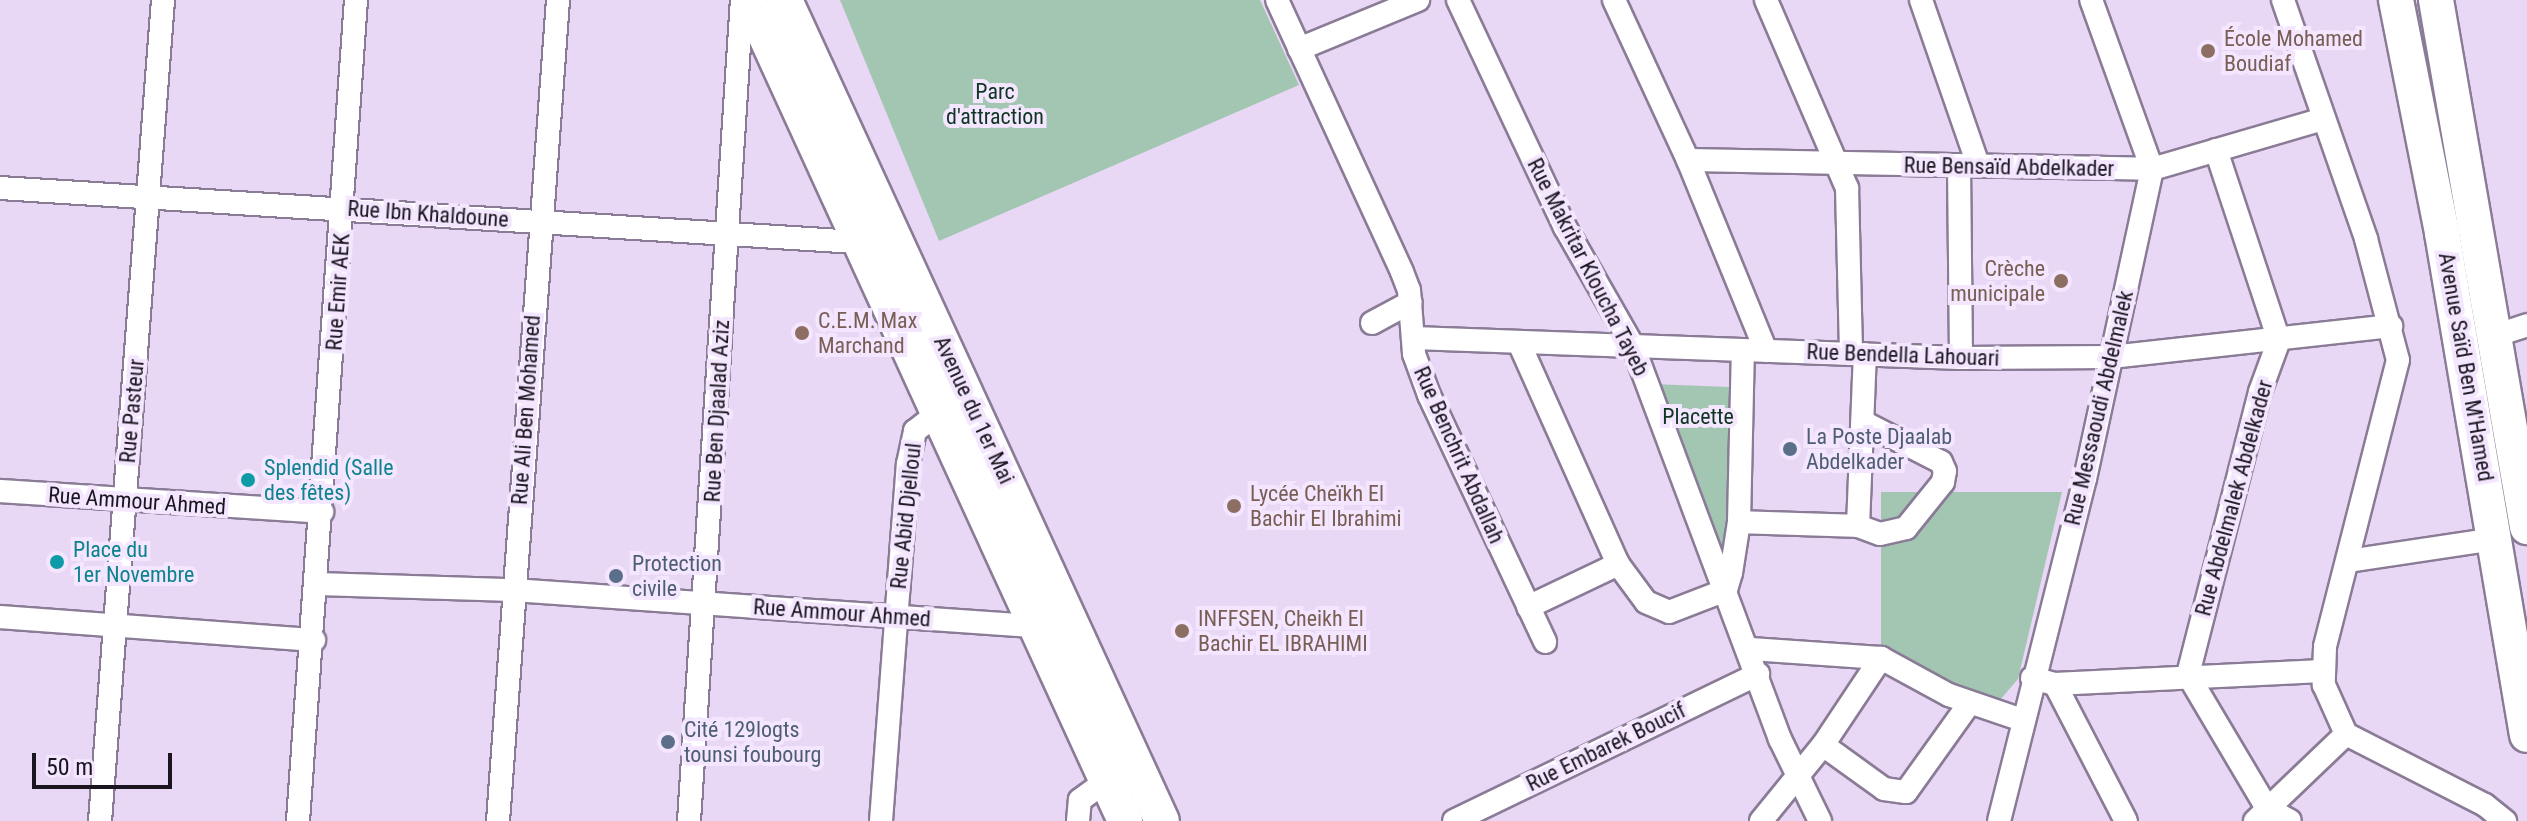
<!DOCTYPE html>
<meta charset="utf-8">
<style>
body{margin:0}
#map{position:relative;width:2527px;height:821px;overflow:hidden;background:#e8d7f5;font-family:"Roboto Condensed",sans-serif}
div>[style]{position:absolute}
.green>*{inset:0;background:#a2c6b1}
.roads{filter:drop-shadow(2px 0 #8a7b96) drop-shadow(-2px 0 #8a7b96) drop-shadow(0 2px #8a7b96) drop-shadow(0 -2px #8a7b96)}
.minor>*{height:22px;margin:-11px;padding:0 11px;transform-origin:11px;border-radius:11px;background:#fff}
.primary>*{height:34px;margin:-17px;padding:0 17px;transform-origin:17px;border-radius:17px;background:#fff}
.dots>*{width:22px;height:22px;translate:-50% -50%;box-sizing:border-box;border:4px solid #f3e6fe;border-radius:50%}
span{translate:-50% -50%;white-space:nowrap;text-align:center;line-height:1.15;-webkit-text-stroke:8px #f3e6fe;paint-order:stroke}
.education-label{font-size:22px;color:#785e54}
.left{translate:0 -50%;text-align:left}
.right{translate:-100% -50%;text-align:right}
.park-label{font-size:22px;color:#0e3422}
.street-label{font-size:22px;color:#1a151f}
.service-label{font-size:22px;color:#4e5e75}
.culture-label{font-size:22px;color:#0d838f}
.scale{position:absolute;left:32px;top:753px;width:140px;height:36px;box-sizing:border-box;border:4px solid #1a151f;border-top:0;padding-left:10px;font-size:24px;line-height:28px;white-space:nowrap;color:#1a151f;-webkit-text-stroke:6px #f3e6fe;paint-order:stroke}
</style>
<div id="map">
<div class="green">
<i style="clip-path:polygon(840px 0,1260px 0,1299px 85px,939px 241px)"></i>
<i style="clip-path:polygon(1651px 384px,1730px 387px,1725px 565px)"></i>
<i style="clip-path:polygon(1881px 492px,2062px 492px,2018px 679px,2000px 700px,1971px 700px,1881px 647px)"></i>
</div>
<div class="roads">
<div class="minor">
<i style="left:1277px;top:0;width:299px;rotate:65.3deg"></i>
<i style="left:1402px;top:272px;width:19px;rotate:69deg"></i>
<i style="left:1409px;top:290px;width:64px;rotate:85.5deg"></i>
<i style="left:1414px;top:354px;width:44px;rotate:69.9deg"></i>
<i style="left:1429px;top:395px;width:273px;rotate:64.8deg"></i>
<i style="left:1458px;top:0;width:251px;rotate:64.8deg"></i>
<i style="left:1565px;top:227px;width:137px;rotate:60.3deg"></i>
<i style="left:1633px;top:346px;width:420px;rotate:69.5deg"></i>
<i style="left:1780px;top:739px;width:91px;rotate:64deg"></i>
<i style="left:1614px;top:0;width:176px;rotate:65.2deg"></i>
<i style="left:1688px;top:160px;width:206px;rotate:67.8deg"></i>
<i style="left:1766px;top:0;width:205px;rotate:66.7deg"></i>
<i style="left:1847px;top:188px;width:166px;rotate:88.6deg"></i>
<i style="left:1921px;top:0;width:175px;rotate:70.9deg"></i>
<i style="left:2283px;top:0;width:253px;rotate:70.8deg"></i>
<i style="left:2366px;top:239px;width:125px;rotate:75.2deg"></i>
<i style="left:2398px;top:360px;width:296px;rotate:104.3deg"></i>
<i style="left:2325px;top:647px;width:38px;rotate:92deg"></i>
<i style="left:2324px;top:685px;width:54px;rotate:65.8deg"></i>
<i style="left:2346px;top:734px;width:156px;rotate:27.1deg"></i>
<i style="left:2485px;top:805px;width:26px;rotate:39deg"></i>
<i style="left:1299px;top:49px;width:129px;rotate:-22.4deg"></i>
<i style="left:2216px;top:150px;width:200px;rotate:71.7deg"></i>
<i style="left:2279px;top:340px;width:55px;rotate:110.1deg"></i>
<i style="left:2260px;top:392px;width:292px;rotate:104.3deg"></i>
<i style="left:2188px;top:675px;width:155px;rotate:59.3deg"></i>
<i style="left:2267px;top:808px;width:26px;rotate:29deg"></i>
<i style="left:1688px;top:160px;width:464px;rotate:1.1deg"></i>
<i style="left:2152px;top:169px;width:178px;rotate:-16.3deg"></i>
<i style="left:1959px;top:165px;width:193px;rotate:89.4deg"></i>
<i style="left:0;top:188px;width:858px;rotate:3.61deg"></i>
<i style="left:1372px;top:323px;width:44px;rotate:-28.3deg"></i>
<i style="left:2494px;top:336px;width:35px;rotate:-18deg"></i>
<i style="left:1414px;top:338px;width:547px;rotate:2.09deg"></i>
<i style="left:1961px;top:358px;width:150px;rotate:-0.4deg"></i>
<i style="left:2111px;top:357px;width:282px;rotate:-6.3deg"></i>
<i style="left:1520px;top:345px;width:240px;rotate:65.9deg"></i>
<i style="left:1618px;top:564px;width:47px;rotate:53.6deg"></i>
<i style="left:1646px;top:602px;width:25px;rotate:23deg"></i>
<i style="left:1669px;top:612px;width:61px;rotate:-21.1deg"></i>
<i style="left:1726px;top:590px;width:18px;rotate:-74deg"></i>
<i style="left:1731px;top:573px;width:52px;rotate:-81.1deg"></i>
<i style="left:1739px;top:522px;width:170px;rotate:-88.7deg"></i>
<i style="left:0;top:491px;width:323px;rotate:3.7deg"></i>
<i style="left:1739px;top:522px;width:119px;rotate:1.9deg"></i>
<i style="left:1858px;top:526px;width:172px;rotate:-87.7deg"></i>
<i style="left:1858px;top:526px;width:23px;rotate:20deg"></i>
<i style="left:1880px;top:534px;width:27px;rotate:-13deg"></i>
<i style="left:1906px;top:528px;width:59px;rotate:-51.2deg"></i>
<i style="left:1943px;top:482px;width:11px;rotate:-80deg"></i>
<i style="left:1945px;top:471px;width:10px;rotate:-114deg"></i>
<i style="left:1941px;top:462px;width:88px;rotate:-152.9deg"></i>
<i style="left:2348px;top:561px;width:150px;rotate:-8.5deg"></i>
<i style="left:318px;top:584px;width:195px;rotate:1.8deg"></i>
<i style="left:513px;top:590px;width:520px;rotate:3.97deg"></i>
<i style="left:1528px;top:607px;width:100px;rotate:-25.5deg"></i>
<i style="left:0;top:617px;width:315px;rotate:4.2deg"></i>
<i style="left:1751px;top:649px;width:130px;rotate:4deg"></i>
<i style="left:1881px;top:658px;width:77px;rotate:28.6deg"></i>
<i style="left:1949px;top:695px;width:77px;rotate:18.9deg"></i>
<i style="left:2032px;top:678px;width:24px;rotate:15deg"></i>
<i style="left:2055px;top:684px;width:267px;rotate:-2.8deg"></i>
<i style="left:2055px;top:684px;width:154px;rotate:62.6deg"></i>
<i style="left:1823px;top:745px;width:75px;rotate:35.8deg"></i>
<i style="left:1884px;top:789px;width:22px;rotate:8deg"></i>
<i style="left:1906px;top:792px;width:108px;rotate:-54.4deg"></i>
<i style="left:100px;top:821px;width:823px;rotate:-85.61deg"></i>
<i style="left:298px;top:821px;width:823px;rotate:-85.96deg"></i>
<i style="left:498px;top:821px;width:823px;rotate:-85.82deg"></i>
<i style="left:689px;top:821px;width:823px;rotate:-86.31deg"></i>
<i style="left:881px;top:821px;width:358px;rotate:-85.7deg"></i>
<i style="left:908px;top:464px;width:34px;rotate:-78deg"></i>
<i style="left:915px;top:431px;width:28px;rotate:-38deg"></i>
<i style="left:1078px;top:821px;width:21px;rotate:-85deg"></i>
<i style="left:1080px;top:800px;width:32px;rotate:-36deg"></i>
<i style="left:1454px;top:821px;width:338px;rotate:-25.8deg"></i>
<i style="left:1761px;top:821px;width:98px;rotate:-50.8deg"></i>
<i style="left:1823px;top:745px;width:105px;rotate:-56.3deg"></i>
<i style="left:1999px;top:821px;width:353px;rotate:-75.9deg"></i>
<i style="left:2085px;top:479px;width:317px;rotate:-77.8deg"></i>
<i style="left:2152px;top:169px;width:180px;rotate:-109.8deg"></i>
<i style="left:2255px;top:821px;width:126px;rotate:-43.7deg"></i>
</div>
<div class="primary">
<i style="left:749px;top:0;width:903px;rotate:65.39deg"></i>
<i style="left:785px;top:0;width:903px;rotate:65.34deg"></i>
<i style="left:2396px;top:0;width:237px;rotate:78.8deg"></i>
<i style="left:2442px;top:233px;width:509px;rotate:80.39deg"></i>
<i style="left:2436px;top:0;width:535px;rotate:80.2deg"></i>
</div>
</div>
<div class="dots">
<i style="left:2208px;top:51px;background:#8d6e63"></i>
<i style="left:2061px;top:281px;background:#8d6e63"></i>
<i style="left:802px;top:333px;background:#8d6e63"></i>
<i style="left:1790px;top:449px;background:#5c6f8a"></i>
<i style="left:248px;top:480px;background:#0f9aa8"></i>
<i style="left:1234px;top:506px;background:#8d6e63"></i>
<i style="left:57px;top:562px;background:#0f9aa8"></i>
<i style="left:616px;top:576px;background:#5c6f8a"></i>
<i style="left:1182px;top:631px;background:#8d6e63"></i>
<i style="left:668px;top:742px;background:#5c6f8a"></i>
</div>
<div class="education-label">
<span class="left" style="left:2224px;top:51px">École Mohamed<br>Boudiaf</span>
<span class="right" style="left:2045px;top:281px">Crèche<br>municipale</span>
<span class="left" style="left:818px;top:333px">C.E.M. Max<br>Marchand</span>
<span class="left" style="left:1250px;top:506px">Lycée Cheïkh El<br>Bachir El Ibrahimi</span>
<span class="left" style="left:1198px;top:631px">INFFSEN, Cheikh El<br>Bachir EL IBRAHIMI</span>
</div>
<div class="park-label">
<span style="left:995px;top:104px">Parc<br>d'attraction</span>
<span style="left:1698px;top:417px">Placette</span>
</div>
<div class="street-label">
<span style="left:2009px;top:167px;rotate:1deg">Rue Bensaïd Abdelkader</span>
<span style="left:428px;top:214px;rotate:4deg">Rue Ibn Khaldoune</span>
<span style="left:1588px;top:267px;rotate:63deg">Rue Makritar Kloucha Tayeb</span>
<span style="left:338px;top:292px;rotate:-86deg">Rue Emir AEK</span>
<span style="left:1903px;top:355px;rotate:2deg">Rue Bendella Lahouari</span>
<span style="left:2466px;top:367px;rotate:80deg">Avenue Saïd Ben M'Hamed</span>
<span style="left:2099px;top:408px;rotate:-77deg">Rue Messaoudi Abdelmalek</span>
<span style="left:526px;top:410px;rotate:-86deg">Rue Ali Ben Mohamed</span>
<span style="left:974px;top:410px;rotate:65deg">Avenue du 1er Mai</span>
<span style="left:132px;top:411px;rotate:-85deg">Rue Pasteur</span>
<span style="left:717px;top:411px;rotate:-87deg">Rue Ben Djaalad Aziz</span>
<span style="left:1459px;top:455px;rotate:66deg">Rue Benchrit Abdallah</span>
<span style="left:2234px;top:498px;rotate:-75deg">Rue Abdelmalek Abdelkader</span>
<span style="left:137px;top:501px;rotate:4deg">Rue Ammour Ahmed</span>
<span style="left:906px;top:516px;rotate:-84deg">Rue Abid Djelloul</span>
<span style="left:842px;top:613px;rotate:4deg">Rue Ammour Ahmed</span>
<span style="left:1606px;top:747px;rotate:-26deg">Rue Embarek Boucif</span>
</div>
<div class="service-label">
<span class="left" style="left:1806px;top:449px">La Poste Djaalab<br>Abdelkader</span>
<span class="left" style="left:632px;top:576px">Protection<br>civile</span>
<span class="left" style="left:684px;top:742px">Cité 129logts<br>tounsi foubourg</span>
</div>
<div class="culture-label">
<span class="left" style="left:264px;top:480px">Splendid (Salle<br>des fêtes)</span>
<span class="left" style="left:73px;top:562px">Place du<br>1er Novembre</span>
</div>
<div class="scale">50 m</div>
</div>
